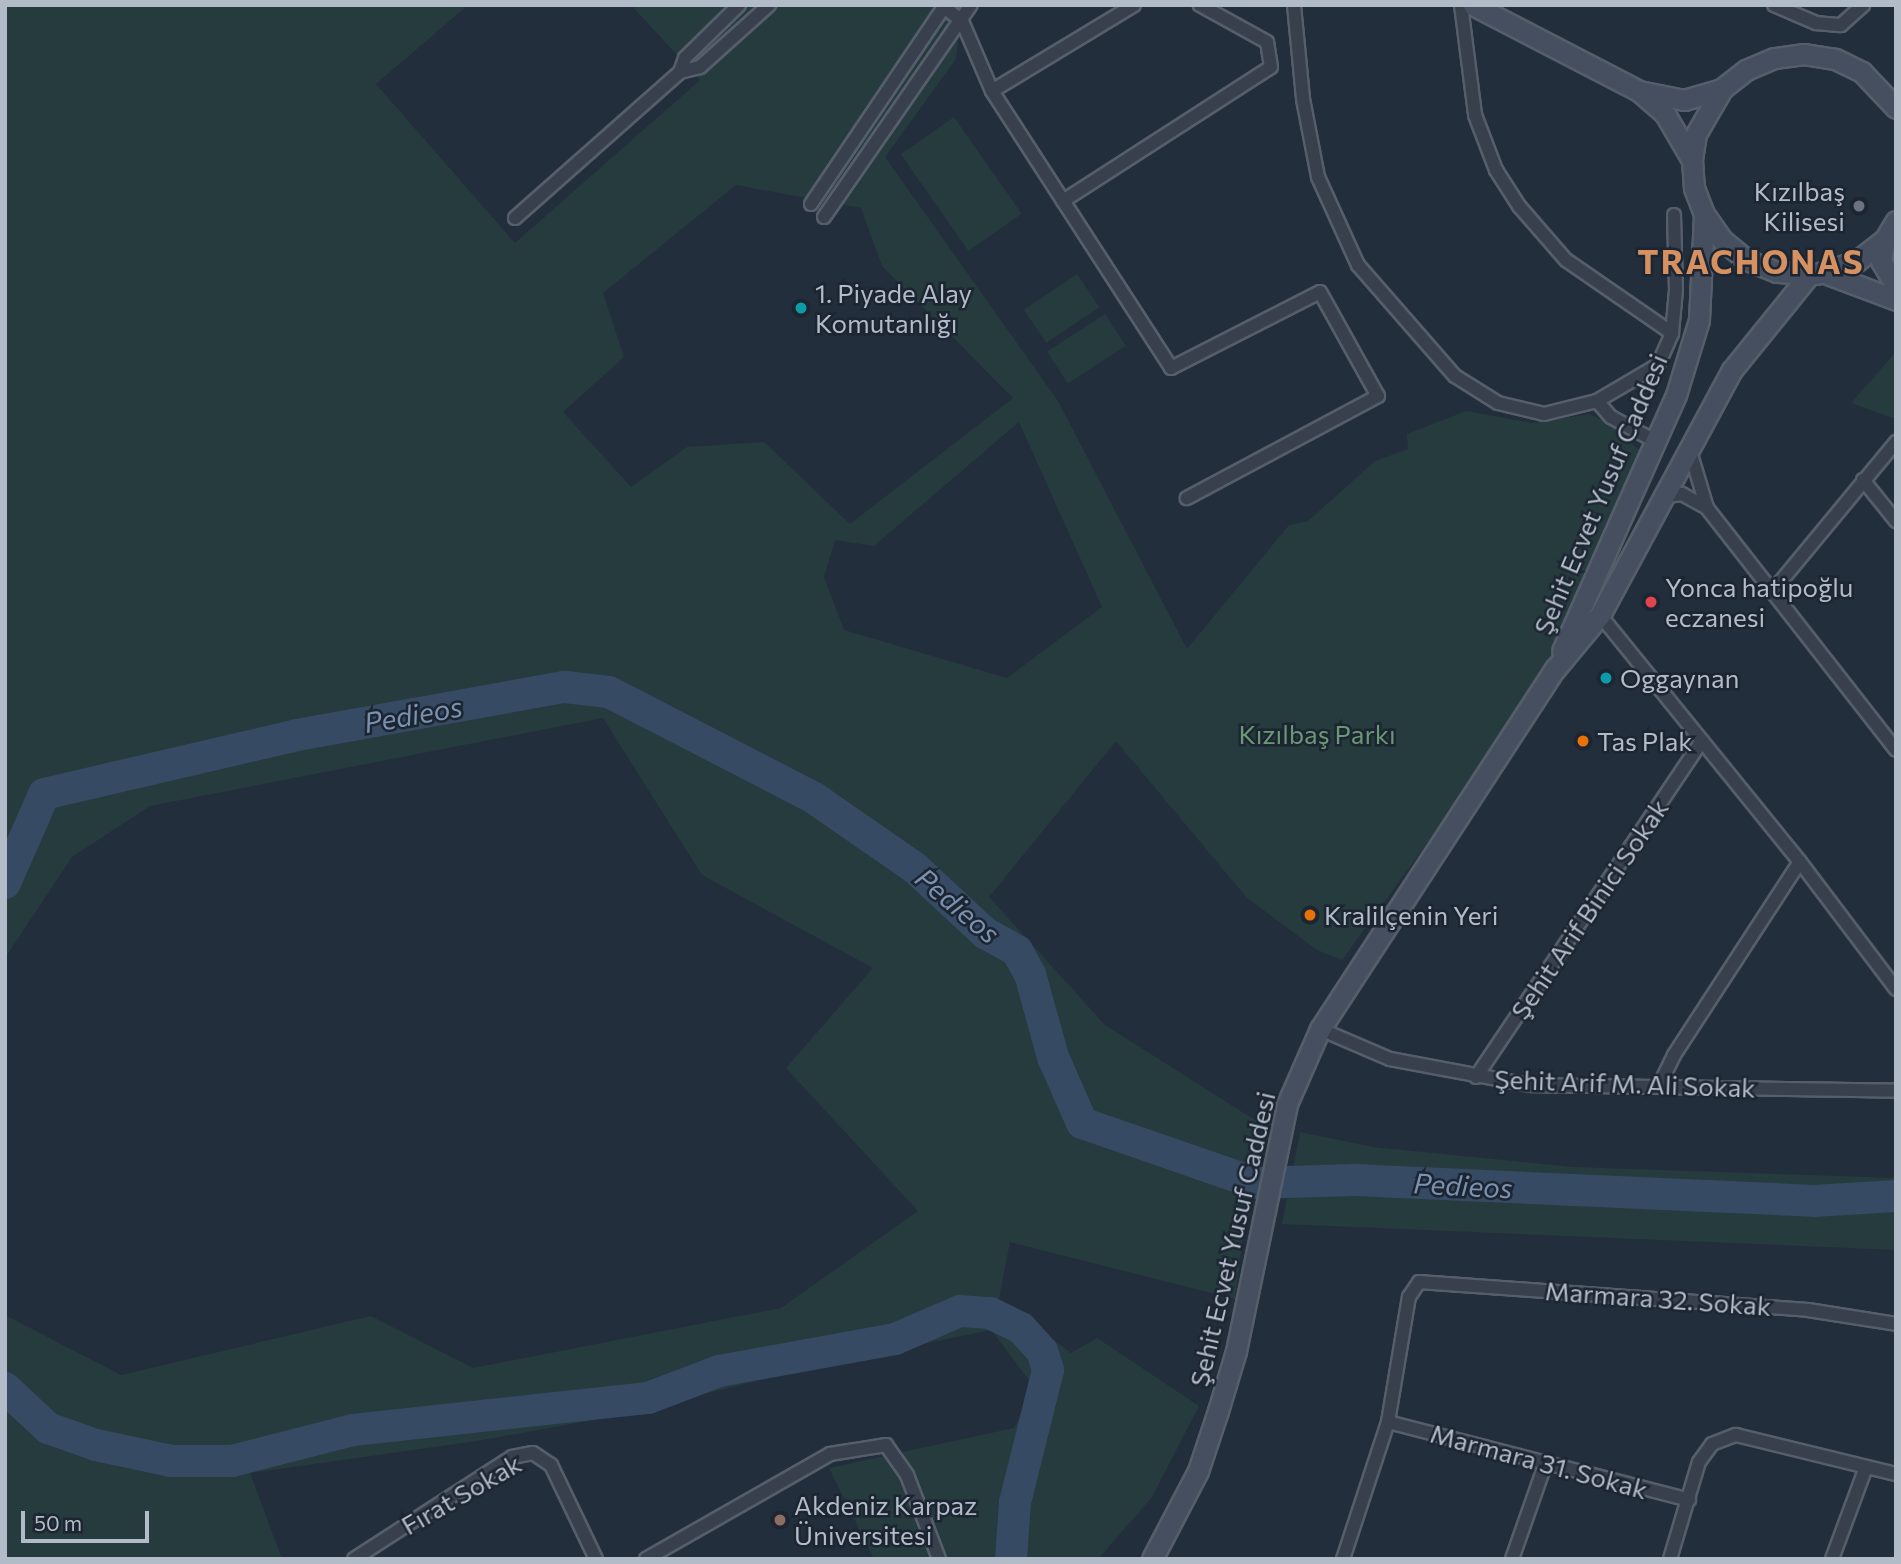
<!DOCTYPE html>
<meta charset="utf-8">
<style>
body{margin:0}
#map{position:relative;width:1901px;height:1564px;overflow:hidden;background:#232e3c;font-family:Commissioner,sans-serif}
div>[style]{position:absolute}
.green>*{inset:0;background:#253b3d;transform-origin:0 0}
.river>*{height:32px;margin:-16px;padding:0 16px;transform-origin:16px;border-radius:16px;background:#364a63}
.roads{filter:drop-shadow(2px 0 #555e6a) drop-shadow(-2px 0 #555e6a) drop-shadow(0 2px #555e6a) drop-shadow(0 -2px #555e6a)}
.street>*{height:12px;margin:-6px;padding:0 6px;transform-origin:6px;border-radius:6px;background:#37404c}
.secondary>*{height:19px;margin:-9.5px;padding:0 9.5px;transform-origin:9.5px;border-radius:9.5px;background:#454f5f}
.dots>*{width:19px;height:19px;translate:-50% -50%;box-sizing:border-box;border:4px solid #1c2531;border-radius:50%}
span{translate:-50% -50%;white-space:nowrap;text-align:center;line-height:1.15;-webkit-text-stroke:5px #1c2531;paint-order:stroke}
.poi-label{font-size:26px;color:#b2bbc8}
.right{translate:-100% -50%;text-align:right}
.left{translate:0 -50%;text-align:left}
.street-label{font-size:26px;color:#b2bbc8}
.park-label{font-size:26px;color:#699974}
.water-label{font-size:28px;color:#7a92b0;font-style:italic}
.district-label{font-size:33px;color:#d59161;font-weight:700;letter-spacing:2px}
.frame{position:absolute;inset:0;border:7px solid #b2bbc8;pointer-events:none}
.scale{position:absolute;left:21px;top:1511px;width:128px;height:32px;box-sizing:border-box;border:4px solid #b2bbc8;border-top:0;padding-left:9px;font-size:21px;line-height:24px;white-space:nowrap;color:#b2bbc8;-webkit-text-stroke:5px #1c2531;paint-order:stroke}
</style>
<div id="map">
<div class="green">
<i style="clip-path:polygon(evenodd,5px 5px,468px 5px,376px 84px,515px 243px,700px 80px,631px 5px,962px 5px,956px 59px,885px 157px,1058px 401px,1187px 649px,1289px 525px,1308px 521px,1375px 461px,1408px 449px,1407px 434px,1466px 411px,1533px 423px,1589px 414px,1610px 423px,1641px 452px,1631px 506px,1548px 661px,1455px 805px,1342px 960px,1317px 950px,1247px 898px,1116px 741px,989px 897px,1105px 1025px,1258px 1122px,1235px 1299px,1010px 1242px,999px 1299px,1071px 1353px,1097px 1338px,1199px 1406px,1152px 1497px,1100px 1557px,874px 1559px,829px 1468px,1014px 1428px,1035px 1388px,991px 1330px,824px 1364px,621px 1415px,477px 1441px,250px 1473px,282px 1559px,5px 1559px,5px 1315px,121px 1375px,371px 1316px,473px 1368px,781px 1308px,918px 1211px,786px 1068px,873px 968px,702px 875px,603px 718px,150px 806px,72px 857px,5px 958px,5px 5px,736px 185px,861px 208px,882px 266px,1013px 398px,850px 524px,764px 442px,687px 447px,631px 487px,563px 412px,624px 357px,603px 293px,736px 185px,5px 5px,1019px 422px,1102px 607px,1007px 678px,844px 630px,824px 577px,835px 540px,874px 546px,1019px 422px)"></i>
<i style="left:954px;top:117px;width:118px;height:65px;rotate:55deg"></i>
<i style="left:1077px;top:274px;width:40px;height:64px;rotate:56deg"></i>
<i style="left:1105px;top:314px;width:38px;height:69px;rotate:57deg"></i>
<i style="clip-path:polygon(1896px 352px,1896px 419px,1851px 403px)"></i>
<i style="clip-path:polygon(1300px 1132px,1373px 1147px,1573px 1167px,1896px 1178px,1896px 1250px,1282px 1224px)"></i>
</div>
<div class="river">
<i style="left:5px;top:883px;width:97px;rotate:-66.3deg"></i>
<i style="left:44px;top:794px;width:260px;rotate:-13.1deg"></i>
<i style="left:297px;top:735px;width:272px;rotate:-10.2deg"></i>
<i style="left:565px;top:687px;width:44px;rotate:6.5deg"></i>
<i style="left:609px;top:692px;width:231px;rotate:27.3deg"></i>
<i style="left:814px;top:798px;width:123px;rotate:34.7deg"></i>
<i style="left:915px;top:868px;width:96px;rotate:42.9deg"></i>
<i style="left:985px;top:933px;width:37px;rotate:29deg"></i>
<i style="left:1017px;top:951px;width:26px;rotate:61deg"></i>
<i style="left:1030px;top:974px;width:86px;rotate:74.5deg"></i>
<i style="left:1053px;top:1057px;width:72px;rotate:66.3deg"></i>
<i style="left:1082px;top:1123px;width:183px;rotate:19.1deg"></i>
<i style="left:1255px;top:1183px;width:99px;rotate:-1.7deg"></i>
<i style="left:1354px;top:1180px;width:460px;rotate:2.6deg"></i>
<i style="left:1814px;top:1201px;width:82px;rotate:-3.5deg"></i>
<i style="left:5px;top:1388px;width:59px;rotate:42.9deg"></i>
<i style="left:48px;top:1428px;width:51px;rotate:19.5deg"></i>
<i style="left:96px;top:1445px;width:77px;rotate:12deg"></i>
<i style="left:171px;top:1461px;width:61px"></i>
<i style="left:232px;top:1461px;width:125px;rotate:-14.4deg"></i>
<i style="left:353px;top:1430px;width:297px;rotate:-6.2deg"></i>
<i style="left:648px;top:1398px;width:76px;rotate:-20.8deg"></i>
<i style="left:719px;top:1371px;width:179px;rotate:-10.3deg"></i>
<i style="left:895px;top:1339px;width:71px;rotate:-23.3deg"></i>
<i style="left:960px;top:1311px;width:30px;rotate:4deg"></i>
<i style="left:990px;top:1313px;width:34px;rotate:26deg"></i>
<i style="left:1021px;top:1328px;width:31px;rotate:48deg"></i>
<i style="left:1042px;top:1351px;width:20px;rotate:72deg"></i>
<i style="left:1048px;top:1370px;width:136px;rotate:104deg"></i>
<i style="left:1015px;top:1502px;width:57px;rotate:94deg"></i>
</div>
<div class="roads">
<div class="street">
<i style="left:1294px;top:5px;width:94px;rotate:84.5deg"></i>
<i style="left:1303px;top:99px;width:79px;rotate:79.1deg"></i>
<i style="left:1318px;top:177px;width:97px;rotate:65.6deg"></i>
<i style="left:1358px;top:265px;width:147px;rotate:48.9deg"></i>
<i style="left:1455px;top:376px;width:51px;rotate:32.1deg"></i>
<i style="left:1498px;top:403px;width:47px;rotate:13.4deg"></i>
<i style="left:1544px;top:414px;width:55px;rotate:-13.8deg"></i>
<i style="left:1597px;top:401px;width:71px;rotate:-30.5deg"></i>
<i style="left:1658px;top:365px;width:35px;rotate:-66deg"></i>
<i style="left:1672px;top:333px;width:43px;rotate:-84.7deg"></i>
<i style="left:1676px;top:290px;width:75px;rotate:-91.5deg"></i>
<i style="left:1461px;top:5px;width:111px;rotate:82.7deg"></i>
<i style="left:1475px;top:115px;width:59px;rotate:69.1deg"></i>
<i style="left:1496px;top:170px;width:43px;rotate:57.4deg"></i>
<i style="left:1519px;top:206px;width:72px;rotate:49deg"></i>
<i style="left:1566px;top:260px;width:129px;rotate:34.6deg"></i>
<i style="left:1774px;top:5px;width:46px;rotate:23.2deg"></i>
<i style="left:1816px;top:23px;width:25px;rotate:5deg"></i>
<i style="left:1841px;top:25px;width:30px;rotate:-42deg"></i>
<i style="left:944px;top:7px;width:23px;rotate:38deg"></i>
<i style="left:962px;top:21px;width:76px;rotate:66.8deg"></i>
<i style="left:992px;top:91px;width:330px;rotate:57.1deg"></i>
<i style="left:1171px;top:368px;width:167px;rotate:-27deg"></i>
<i style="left:1320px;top:292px;width:119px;rotate:60.9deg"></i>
<i style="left:1378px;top:396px;width:217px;rotate:151.9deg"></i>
<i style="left:680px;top:72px;width:15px;rotate:-70deg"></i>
<i style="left:685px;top:58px;width:76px;rotate:-44.5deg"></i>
<i style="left:992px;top:91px;width:166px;rotate:-31.2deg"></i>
<i style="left:1063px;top:201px;width:247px;rotate:-32.8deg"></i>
<i style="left:1271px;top:67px;width:25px;rotate:-99deg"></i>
<i style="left:1267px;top:42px;width:77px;rotate:-151.1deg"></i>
<i style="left:811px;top:204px;width:240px;rotate:-56deg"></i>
<i style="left:824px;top:217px;width:258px;rotate:-55.3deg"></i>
<i style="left:515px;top:218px;width:220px;rotate:-41.5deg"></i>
<i style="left:680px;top:72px;width:21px;rotate:-14deg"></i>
<i style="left:700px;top:67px;width:93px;rotate:-41.9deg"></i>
<i style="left:1597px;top:401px;width:21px;rotate:49deg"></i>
<i style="left:1611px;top:417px;width:50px;rotate:28.6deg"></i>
<i style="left:1690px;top:451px;width:59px;rotate:73.4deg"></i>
<i style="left:1707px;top:508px;width:307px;rotate:52deg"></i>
<i style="left:1863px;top:480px;width:53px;rotate:51.2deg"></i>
<i style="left:1661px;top:497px;width:21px;rotate:-8deg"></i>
<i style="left:1682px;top:494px;width:29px;rotate:29deg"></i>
<i style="left:1772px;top:592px;width:195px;rotate:-50.4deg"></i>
<i style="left:1600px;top:615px;width:318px;rotate:51deg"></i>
<i style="left:1800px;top:862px;width:159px;rotate:52.9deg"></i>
<i style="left:1320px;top:1029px;width:76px;rotate:23.2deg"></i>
<i style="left:1390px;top:1059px;width:141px;rotate:10.6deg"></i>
<i style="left:1529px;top:1085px;width:367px;rotate:0.9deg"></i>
<i style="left:1476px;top:1077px;width:405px;rotate:-56.1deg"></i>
<i style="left:1659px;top:1086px;width:34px;rotate:-64deg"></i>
<i style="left:1674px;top:1055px;width:230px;rotate:-56.9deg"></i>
<i style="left:1388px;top:1422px;width:311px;rotate:14.5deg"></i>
<i style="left:354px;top:1559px;width:188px;rotate:-32.8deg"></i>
<i style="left:512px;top:1457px;width:21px;rotate:-11deg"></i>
<i style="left:533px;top:1453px;width:22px;rotate:34deg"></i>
<i style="left:551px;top:1465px;width:104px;rotate:64.4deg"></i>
<i style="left:646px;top:1559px;width:212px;rotate:-29.7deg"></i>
<i style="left:830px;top:1454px;width:57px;rotate:-9.1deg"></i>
<i style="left:886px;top:1445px;width:37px;rotate:55deg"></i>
<i style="left:907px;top:1475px;width:90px;rotate:69.1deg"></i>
<i style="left:1343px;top:1559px;width:144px;rotate:-71.8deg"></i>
<i style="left:1388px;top:1422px;width:127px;rotate:-80.5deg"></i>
<i style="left:1409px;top:1297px;width:18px;rotate:-56deg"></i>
<i style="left:1419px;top:1282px;width:390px;rotate:4.1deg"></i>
<i style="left:1808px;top:1310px;width:89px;rotate:9deg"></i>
<i style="left:1512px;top:1559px;width:100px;rotate:-70.7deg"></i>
<i style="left:1670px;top:1559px;width:101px;rotate:-73.4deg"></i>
<i style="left:1699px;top:1462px;width:22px;rotate:-54deg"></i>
<i style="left:1712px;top:1444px;width:26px;rotate:-21deg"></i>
<i style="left:1736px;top:1435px;width:165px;rotate:13.7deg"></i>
<i style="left:1832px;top:1559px;width:98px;rotate:-69.7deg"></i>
</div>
<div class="secondary">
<i style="left:1473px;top:5px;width:187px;rotate:27.4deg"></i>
<i style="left:1639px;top:91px;width:35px;rotate:41deg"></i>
<i style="left:1665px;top:114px;width:53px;rotate:59.6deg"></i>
<i style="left:1644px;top:92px;width:41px;rotate:11.3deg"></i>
<i style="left:1684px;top:100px;width:40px;rotate:-16deg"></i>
<i style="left:1896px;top:108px;width:50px;rotate:-133.4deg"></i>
<i style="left:1862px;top:72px;width:30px;rotate:-154deg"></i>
<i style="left:1835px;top:59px;width:31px;rotate:-171deg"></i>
<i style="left:1804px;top:54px;width:30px;rotate:172deg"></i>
<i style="left:1774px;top:58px;width:30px;rotate:157deg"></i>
<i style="left:1746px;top:70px;width:31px;rotate:142deg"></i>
<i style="left:1722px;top:89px;width:52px;rotate:120deg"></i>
<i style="left:1696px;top:134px;width:26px;rotate:99deg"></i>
<i style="left:1692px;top:160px;width:28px;rotate:86deg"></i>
<i style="left:1694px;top:188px;width:28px;rotate:69deg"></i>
<i style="left:1704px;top:214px;width:32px;rotate:55deg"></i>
<i style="left:1722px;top:240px;width:32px;rotate:39deg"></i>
<i style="left:1747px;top:260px;width:32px;rotate:22deg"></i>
<i style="left:1777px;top:272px;width:39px;rotate:3deg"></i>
<i style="left:1816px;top:274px;width:43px;rotate:-17.6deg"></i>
<i style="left:1857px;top:261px;width:36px;rotate:-38deg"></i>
<i style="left:1885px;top:239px;width:21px;rotate:-59deg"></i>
<i style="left:1885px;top:239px;width:22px;rotate:100deg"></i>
<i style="left:1881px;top:261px;width:29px;rotate:59deg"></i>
<i style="left:1825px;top:273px;width:76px;rotate:20.8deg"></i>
<i style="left:1562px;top:651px;width:280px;rotate:-66deg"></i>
<i style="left:1676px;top:395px;width:78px;rotate:-73deg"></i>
<i style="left:1699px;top:320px;width:106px;rotate:-87.3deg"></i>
<i style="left:1152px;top:1559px;width:99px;rotate:-62.4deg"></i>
<i style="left:1198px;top:1471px;width:63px;rotate:-71.6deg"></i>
<i style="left:1218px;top:1411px;width:63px;rotate:-73.3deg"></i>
<i style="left:1236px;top:1351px;width:252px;rotate:-78.3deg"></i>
<i style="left:1287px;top:1104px;width:82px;rotate:-66.3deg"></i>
<i style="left:1320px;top:1029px;width:430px;rotate:-56.9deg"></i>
<i style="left:1555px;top:669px;width:70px;rotate:-50.2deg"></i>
<i style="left:1600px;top:615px;width:278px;rotate:-61.7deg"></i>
<i style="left:1732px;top:370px;width:122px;rotate:-51deg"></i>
</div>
</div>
<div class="dots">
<i style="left:1859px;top:206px;background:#6b7280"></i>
<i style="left:801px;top:308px;background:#0f9aa8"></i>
<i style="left:1651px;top:602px;background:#e0444e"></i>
<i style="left:1606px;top:678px;background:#0f9aa8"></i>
<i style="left:1583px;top:741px;background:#e8710a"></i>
<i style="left:1310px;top:915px;background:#e8710a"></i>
<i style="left:780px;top:1520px;background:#8d6e63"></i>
</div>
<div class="poi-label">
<span class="right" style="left:1845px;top:206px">Kızılbaş<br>Kilisesi</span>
<span class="left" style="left:815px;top:308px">1. Piyade Alay<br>Komutanlığı</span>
<span class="left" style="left:1665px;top:602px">Yonca hatipoğlu<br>eczanesi</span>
<span class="left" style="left:1620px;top:678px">Oggaynan</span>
<span class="left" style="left:1597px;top:741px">Tas Plak</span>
<span class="left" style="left:1324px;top:915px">Kralilçenin Yeri</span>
<span class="left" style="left:794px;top:1520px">Akdeniz Karpaz<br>Üniversitesi</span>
</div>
<div class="street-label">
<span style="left:1600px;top:494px;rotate:-67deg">Şehit Ecvet Yusuf Caddesi</span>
<span style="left:1589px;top:909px;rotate:-56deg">Şehit Arif Binici Sokak</span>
<span style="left:1625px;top:1083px;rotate:2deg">Şehit Arif M. Ali Sokak</span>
<span style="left:1232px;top:1239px;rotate:-77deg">Şehit Ecvet Yusuf Caddesi</span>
<span style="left:1658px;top:1298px;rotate:4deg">Marmara 32. Sokak</span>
<span style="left:1539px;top:1461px;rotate:15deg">Marmara 31. Sokak</span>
<span style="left:461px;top:1494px;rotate:-30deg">Fırat Sokak</span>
</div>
<div class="park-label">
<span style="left:1317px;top:734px">Kızılbaş Parkı</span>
</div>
<div class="water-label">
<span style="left:413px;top:714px;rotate:-10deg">Pedieos</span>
<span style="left:958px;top:905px;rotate:40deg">Pedieos</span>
<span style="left:1463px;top:1185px;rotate:3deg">Pedieos</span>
</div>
<div class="district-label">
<span style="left:1751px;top:261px">TRACHONAS</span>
</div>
<div class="frame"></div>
<div class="scale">50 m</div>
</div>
